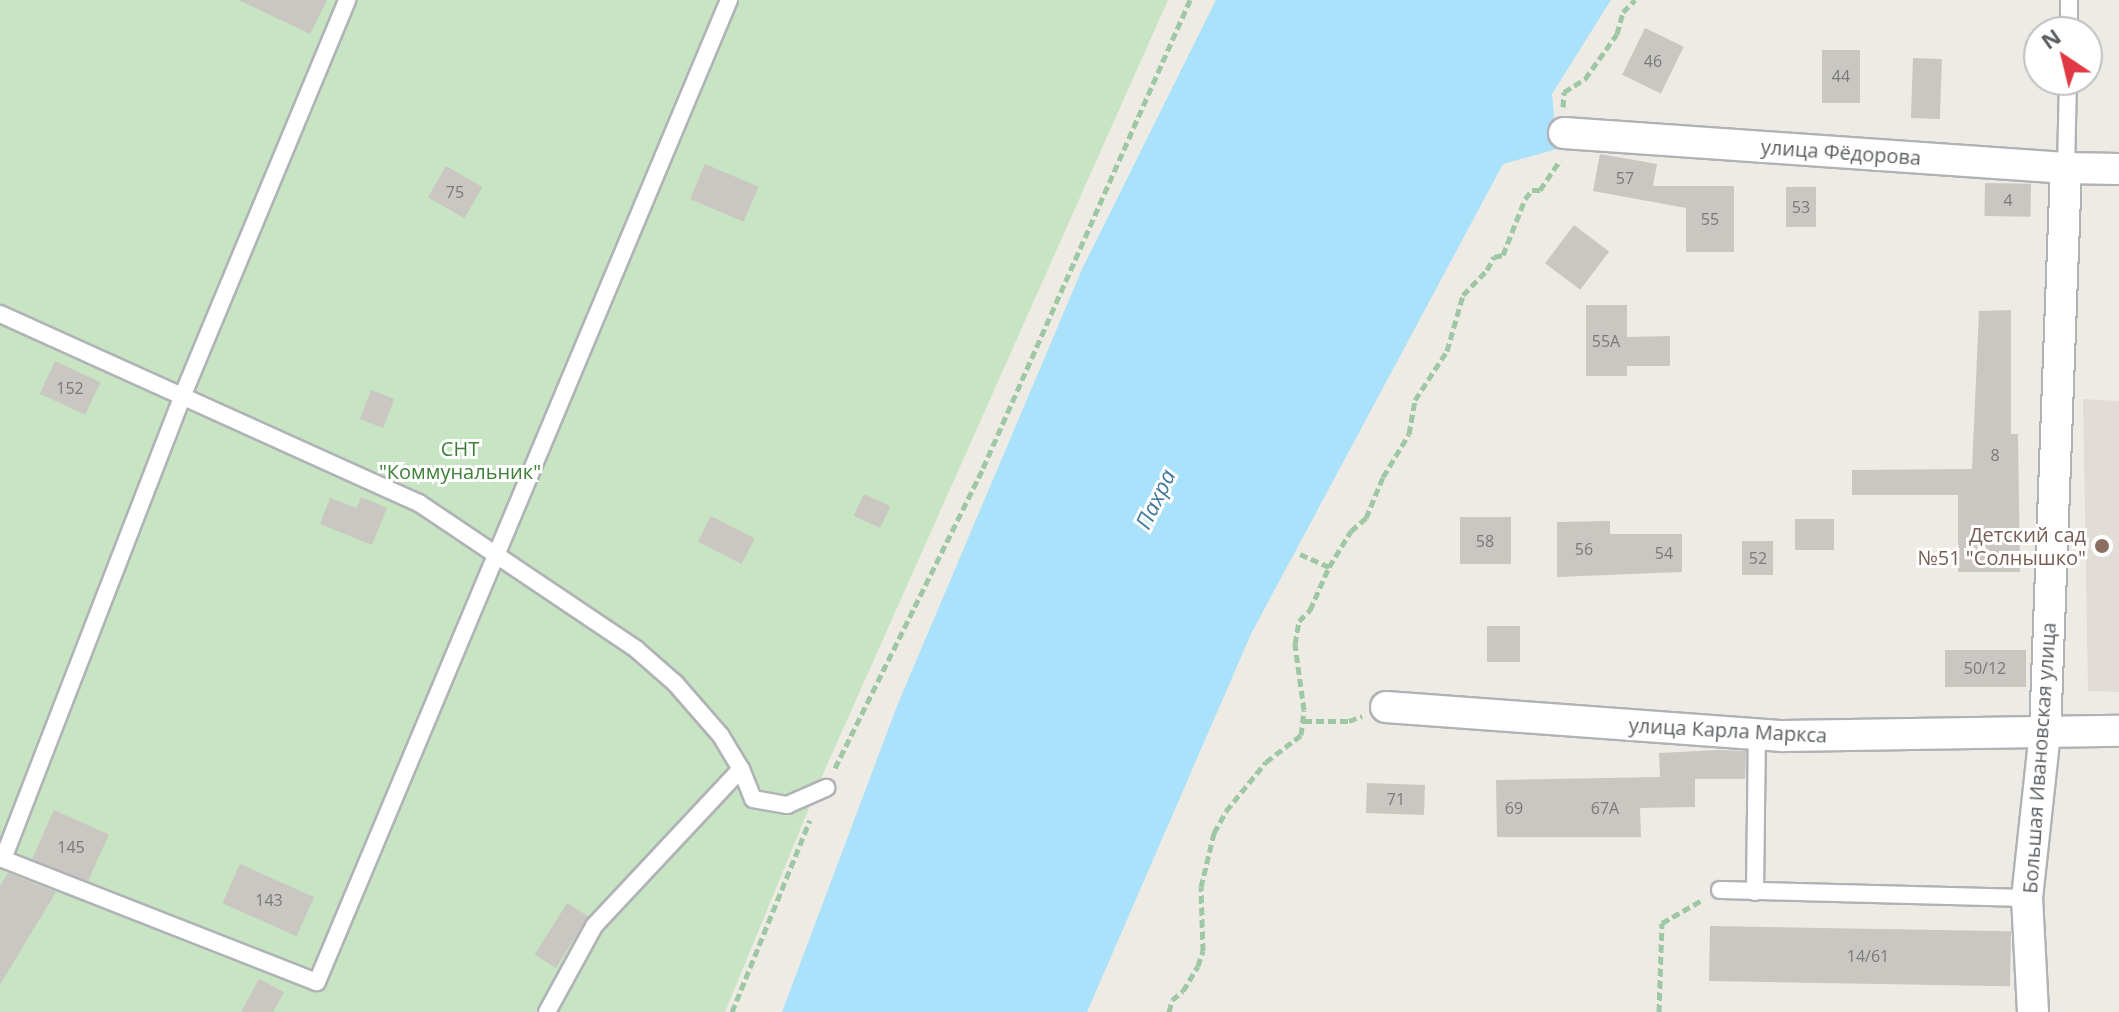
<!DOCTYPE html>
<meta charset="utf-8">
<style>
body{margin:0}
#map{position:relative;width:2119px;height:1012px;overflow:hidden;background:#eeebe5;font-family:"Open Sans",sans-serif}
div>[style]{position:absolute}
.education>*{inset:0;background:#e1dcd6}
.green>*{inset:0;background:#c7e4c3}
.water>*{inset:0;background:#a9e2fa}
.building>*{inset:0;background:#cac6c2;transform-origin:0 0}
.path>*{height:5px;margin-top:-2.5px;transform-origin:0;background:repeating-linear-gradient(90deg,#9ec8a3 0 8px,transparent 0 12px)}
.roads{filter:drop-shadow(2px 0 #b0b3b6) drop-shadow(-2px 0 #b0b3b6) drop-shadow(0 2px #b0b3b6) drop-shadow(0 -2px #b0b3b6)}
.service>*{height:16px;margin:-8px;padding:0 8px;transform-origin:8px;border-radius:8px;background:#fff}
.minor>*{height:30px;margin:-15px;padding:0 15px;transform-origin:15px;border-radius:15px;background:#fff}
.dots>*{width:22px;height:22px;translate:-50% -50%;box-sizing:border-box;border:4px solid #fff;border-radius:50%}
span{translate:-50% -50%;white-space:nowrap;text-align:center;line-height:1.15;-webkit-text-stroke:6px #fff;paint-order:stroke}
.number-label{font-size:16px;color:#787a7c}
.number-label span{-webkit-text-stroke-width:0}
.street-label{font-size:20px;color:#5d6164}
.park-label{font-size:20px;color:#3f8039}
.education-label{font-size:20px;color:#785e54}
.right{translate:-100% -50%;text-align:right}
.water-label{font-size:22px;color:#40799b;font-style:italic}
.north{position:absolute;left:2023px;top:16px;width:80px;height:80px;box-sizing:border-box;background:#fff;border:2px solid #bec0c1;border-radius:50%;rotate:325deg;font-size:22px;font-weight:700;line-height:32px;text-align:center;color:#5d6164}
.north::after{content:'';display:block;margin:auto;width:28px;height:36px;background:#e03943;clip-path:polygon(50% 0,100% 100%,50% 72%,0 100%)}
</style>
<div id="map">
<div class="education">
<i style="clip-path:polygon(2083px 399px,2119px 401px,2119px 692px,2088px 691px)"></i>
</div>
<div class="green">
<i style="clip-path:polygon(0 0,1168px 0,823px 774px,725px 1012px,0 1012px)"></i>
</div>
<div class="water">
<i style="clip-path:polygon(1216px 0,1611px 0,1552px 94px,1557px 149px,1503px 164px,1251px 634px,1087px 1012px,782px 1012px,897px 706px,1083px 267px)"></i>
</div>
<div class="building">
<i style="clip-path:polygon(239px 0,327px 0,310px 34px)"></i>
<i style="left:1645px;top:28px;width:43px;height:52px;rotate:26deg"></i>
<i style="left:1822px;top:50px;width:38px;height:53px"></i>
<i style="left:1913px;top:58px;width:29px;height:60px;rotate:2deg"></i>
<i style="clip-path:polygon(1600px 154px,1657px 164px,1653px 186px,1734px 186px,1734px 252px,1686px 252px,1686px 208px,1593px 191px)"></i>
<i style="left:705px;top:164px;width:58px;height:38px;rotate:23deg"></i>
<i style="left:446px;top:166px;width:42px;height:36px;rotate:30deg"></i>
<i style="left:1985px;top:183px;width:46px;height:33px;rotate:1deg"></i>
<i style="left:1786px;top:187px;width:30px;height:40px"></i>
<i style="left:1574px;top:225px;width:44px;height:48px;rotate:37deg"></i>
<i style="clip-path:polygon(1586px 305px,1627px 305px,1627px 337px,1670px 336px,1670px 366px,1627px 366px,1627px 376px,1586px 376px)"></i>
<i style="clip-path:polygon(2011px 310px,2011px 434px,2018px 434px,2020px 572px,1958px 572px,1958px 495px,1852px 495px,1852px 470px,1972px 469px,1979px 311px)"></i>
<i style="left:55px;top:361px;width:50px;height:36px;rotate:25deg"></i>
<i style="left:371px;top:390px;width:25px;height:31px;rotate:21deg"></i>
<i style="left:864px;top:494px;width:29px;height:24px;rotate:25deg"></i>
<i style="clip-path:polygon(361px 497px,387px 508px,372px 545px,320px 524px,330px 498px,357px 508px)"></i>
<i style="left:711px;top:516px;width:49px;height:29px;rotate:27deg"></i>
<i style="left:1511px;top:517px;width:47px;height:51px;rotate:90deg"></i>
<i style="left:1795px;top:519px;width:39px;height:31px"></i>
<i style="clip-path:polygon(1610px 521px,1610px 534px,1682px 534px,1682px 572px,1557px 577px,1557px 522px)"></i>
<i style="left:1742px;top:541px;width:31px;height:34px"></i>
<i style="left:1520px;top:626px;width:36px;height:33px;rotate:90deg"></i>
<i style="left:1945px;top:650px;width:81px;height:37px"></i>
<i style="clip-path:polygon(1718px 750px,1746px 751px,1745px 779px,1695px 779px,1695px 807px,1640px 808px,1641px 837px,1497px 837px,1496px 780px,1660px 777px,1659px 753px)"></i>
<i style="left:1367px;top:783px;width:58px;height:30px;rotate:2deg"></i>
<i style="left:54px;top:810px;width:60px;height:54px;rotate:24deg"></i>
<i style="left:240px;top:864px;width:81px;height:43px;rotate:24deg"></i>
<i style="clip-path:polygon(8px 873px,56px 892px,0 985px,0 886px)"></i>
<i style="left:567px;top:903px;width:25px;height:61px;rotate:32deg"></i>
<i style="left:1710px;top:926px;width:301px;height:55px;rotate:1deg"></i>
<i style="clip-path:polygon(259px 979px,284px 992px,273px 1012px,241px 1012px)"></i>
</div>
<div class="path">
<i style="left:1563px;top:107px;width:15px;rotate:-86deg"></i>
<i style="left:1564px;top:92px;width:25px;rotate:-32deg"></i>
<i style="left:1585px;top:79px;width:55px;rotate:-54.6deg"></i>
<i style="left:1617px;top:34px;width:23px;rotate:-75deg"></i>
<i style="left:1623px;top:12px;width:17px;rotate:-45deg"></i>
<i style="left:1300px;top:554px;width:32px;rotate:24deg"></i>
<i style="left:1304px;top:721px;width:45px"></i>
<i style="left:1349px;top:721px;width:14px;rotate:-21deg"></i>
<i style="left:835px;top:768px;width:335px;rotate:-63.7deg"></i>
<i style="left:983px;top:468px;width:512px;rotate:-66.14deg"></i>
<i style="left:732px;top:1012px;width:207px;rotate:-67.9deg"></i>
<i style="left:1169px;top:1012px;width:12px;rotate:-76deg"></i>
<i style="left:1172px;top:1000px;width:14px;rotate:-39deg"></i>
<i style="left:1183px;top:991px;width:29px;rotate:-59deg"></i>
<i style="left:1198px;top:966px;width:16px;rotate:-72deg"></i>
<i style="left:1203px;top:951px;width:64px;rotate:-91.8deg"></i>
<i style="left:1201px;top:887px;width:56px;rotate:-76.5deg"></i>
<i style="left:1214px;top:833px;width:25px;rotate:-61deg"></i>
<i style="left:1226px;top:811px;width:63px;rotate:-50.8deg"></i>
<i style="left:1266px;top:762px;width:44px;rotate:-37.6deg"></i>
<i style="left:1301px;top:735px;width:25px;rotate:-83deg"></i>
<i style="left:1304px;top:710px;width:67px;rotate:-97.8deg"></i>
<i style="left:1295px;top:644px;width:23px;rotate:-80deg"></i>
<i style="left:1299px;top:621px;width:16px;rotate:-45deg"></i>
<i style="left:1310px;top:610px;width:47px;rotate:-66.2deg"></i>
<i style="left:1329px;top:567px;width:42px;rotate:-58.6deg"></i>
<i style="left:1351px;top:531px;width:20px;rotate:-41deg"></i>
<i style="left:1366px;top:518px;width:44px;rotate:-67.5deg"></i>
<i style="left:1383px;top:477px;width:50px;rotate:-58.8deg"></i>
<i style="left:1409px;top:434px;width:35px;rotate:-80deg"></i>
<i style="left:1415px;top:400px;width:59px;rotate:-56.9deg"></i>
<i style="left:1447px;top:351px;width:58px;rotate:-74.1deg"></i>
<i style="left:1463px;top:295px;width:35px;rotate:-46deg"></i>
<i style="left:1487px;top:270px;width:15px;rotate:-62deg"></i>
<i style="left:1494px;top:257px;width:9px;rotate:-13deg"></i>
<i style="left:1503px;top:255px;width:60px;rotate:-68.6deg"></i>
<i style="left:1525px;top:199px;width:11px;rotate:-52deg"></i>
<i style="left:1532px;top:190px;width:8px"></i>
<i style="left:1540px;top:190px;width:36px;rotate:-56deg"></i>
<i style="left:1659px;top:1012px;width:89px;rotate:-88.1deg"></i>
<i style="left:1662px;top:923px;width:46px;rotate:-29.9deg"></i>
</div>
<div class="roads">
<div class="service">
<i style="left:2069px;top:32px;width:32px;rotate:-90deg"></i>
<i style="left:2066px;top:168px;width:88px;rotate:-88.7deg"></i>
<i style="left:0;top:314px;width:460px;rotate:24.3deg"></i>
<i style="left:419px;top:503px;width:262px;rotate:33.9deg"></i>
<i style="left:636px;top:649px;width:52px;rotate:41.1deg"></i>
<i style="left:675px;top:683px;width:70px;rotate:49deg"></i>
<i style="left:721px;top:736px;width:39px;rotate:59deg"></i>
<i style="left:741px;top:769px;width:32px;rotate:68deg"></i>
<i style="left:753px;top:799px;width:35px;rotate:10deg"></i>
<i style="left:787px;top:805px;width:43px;rotate:-23.6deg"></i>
<i style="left:0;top:858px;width:340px;rotate:21.4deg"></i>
<i style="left:317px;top:982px;width:1065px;rotate:-67.24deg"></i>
<i style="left:3px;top:859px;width:495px;rotate:-68.8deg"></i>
<i style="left:182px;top:397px;width:430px;rotate:-67.4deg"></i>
<i style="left:1720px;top:890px;width:307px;rotate:1.5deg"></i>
<i style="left:1755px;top:892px;width:158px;rotate:-89.3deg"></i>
<i style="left:547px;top:1012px;width:98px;rotate:-61.3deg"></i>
<i style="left:594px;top:926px;width:215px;rotate:-46.9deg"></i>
</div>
<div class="minor">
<i style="left:1564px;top:133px;width:503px;rotate:3.99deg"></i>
<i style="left:2066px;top:168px;width:53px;rotate:1.1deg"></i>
<i style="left:1386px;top:707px;width:398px;rotate:4.2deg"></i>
<i style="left:1783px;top:736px;width:336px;rotate:-0.9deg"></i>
<i style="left:2033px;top:1012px;width:114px;rotate:-93deg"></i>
<i style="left:2027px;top:898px;width:166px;rotate:-83.8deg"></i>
<i style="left:2045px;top:733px;width:565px;rotate:-87.87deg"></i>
</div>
</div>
<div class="dots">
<i style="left:2102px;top:546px;background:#8d6e63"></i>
</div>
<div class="number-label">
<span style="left:1653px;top:61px">46</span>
<span style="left:1841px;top:76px">44</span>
<span style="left:1625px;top:178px">57</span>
<span style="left:455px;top:192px">75</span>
<span style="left:2008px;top:200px">4</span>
<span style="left:1801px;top:207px">53</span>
<span style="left:1710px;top:219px">55</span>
<span style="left:1606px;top:341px">55А</span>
<span style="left:70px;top:388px">152</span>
<span style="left:1995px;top:455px">8</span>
<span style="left:1485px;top:541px">58</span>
<span style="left:1584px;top:549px">56</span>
<span style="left:1664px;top:553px">54</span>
<span style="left:1758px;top:558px">52</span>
<span style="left:1985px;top:668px">50/12</span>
<span style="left:1396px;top:799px">71</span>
<span style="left:1514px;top:808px">69</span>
<span style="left:1605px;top:808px">67А</span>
<span style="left:71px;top:847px">145</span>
<span style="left:269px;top:900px">143</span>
<span style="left:1868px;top:956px">14/61</span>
</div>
<div class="street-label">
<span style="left:1841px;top:152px;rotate:4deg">улица Фёдорова</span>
<span style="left:1728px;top:730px;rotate:3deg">улица Карла Маркса</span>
<span style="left:2039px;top:758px;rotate:-86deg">Большая Ивановская улица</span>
</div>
<div class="park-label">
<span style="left:460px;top:460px">СНТ<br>"Коммунальник"</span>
</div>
<div class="education-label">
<span class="right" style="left:2086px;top:546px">Детский сад<br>№51 "Солнышко"</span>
</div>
<div class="water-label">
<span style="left:1155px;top:499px;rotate:-64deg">Пахра</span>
</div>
<div class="north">N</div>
</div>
